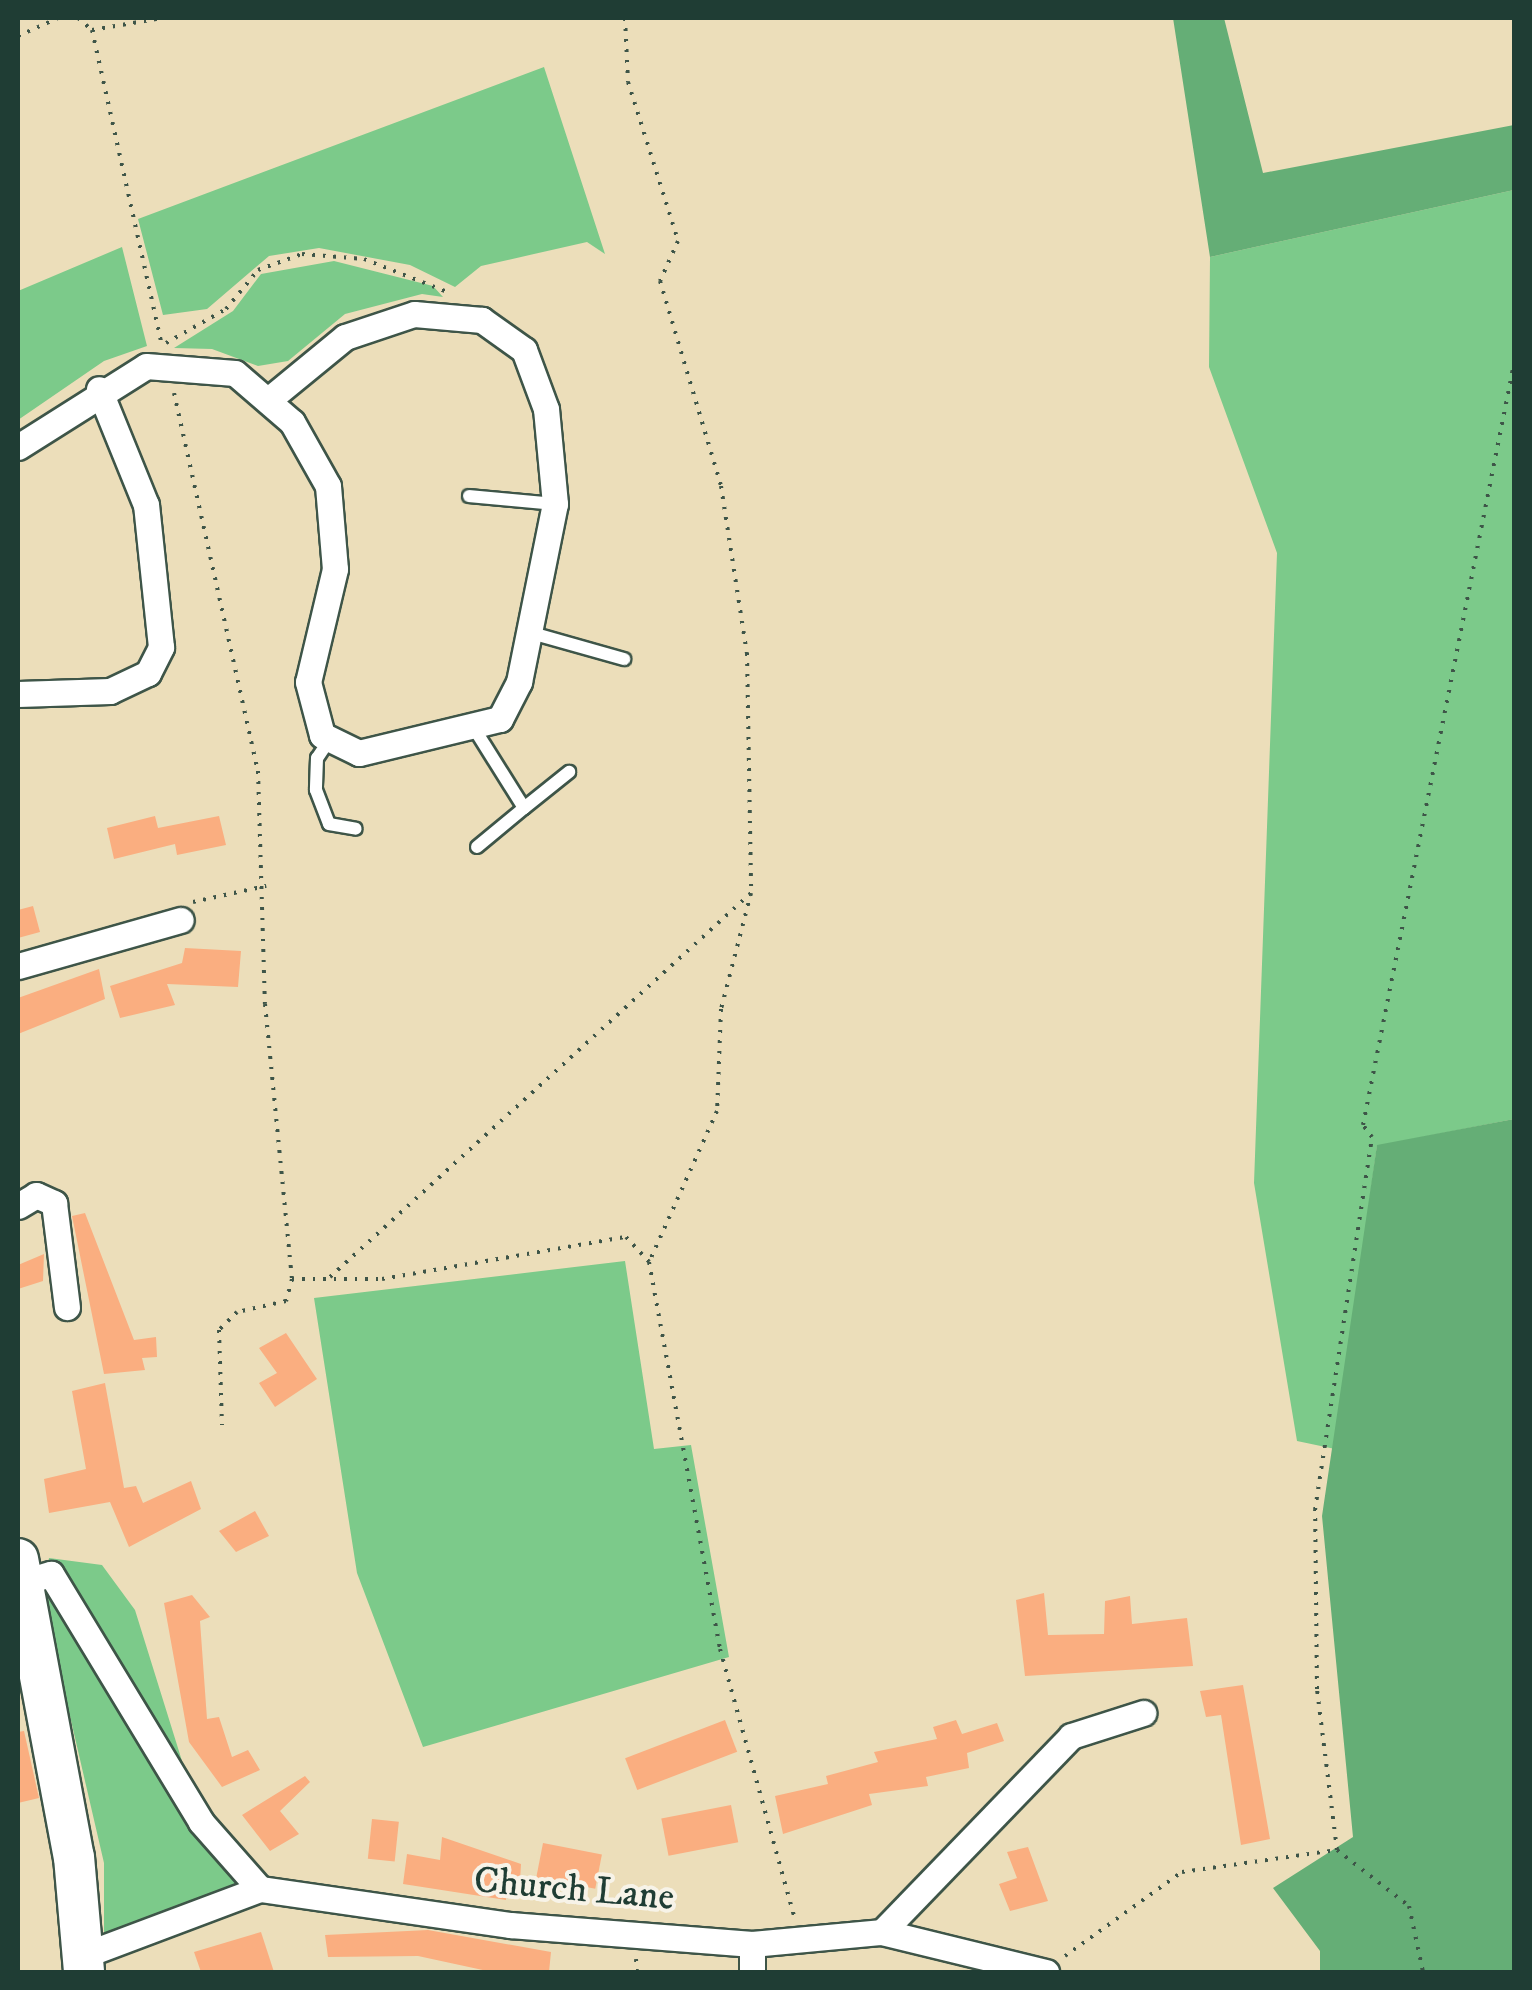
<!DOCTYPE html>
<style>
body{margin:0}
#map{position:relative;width:1532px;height:1990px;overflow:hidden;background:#ecdeba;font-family:"IM FELL DW Pica",serif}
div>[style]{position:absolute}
.green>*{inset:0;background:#7cca8a}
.forest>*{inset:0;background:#65ae76}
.building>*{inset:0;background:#faae80;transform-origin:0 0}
.path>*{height:4px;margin-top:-2px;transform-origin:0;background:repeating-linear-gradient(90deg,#3e5548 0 2.5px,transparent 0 10.5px)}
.roads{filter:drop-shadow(2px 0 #3e5548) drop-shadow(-2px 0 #3e5548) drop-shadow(0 2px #3e5548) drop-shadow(0 -2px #3e5548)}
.lane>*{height:12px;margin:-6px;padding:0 6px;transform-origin:6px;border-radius:6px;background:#fff}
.street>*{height:25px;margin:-12.5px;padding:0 12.5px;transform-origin:12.5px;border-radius:12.5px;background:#fff}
.primary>*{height:40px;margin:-20px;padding:0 20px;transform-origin:20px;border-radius:20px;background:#fff}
span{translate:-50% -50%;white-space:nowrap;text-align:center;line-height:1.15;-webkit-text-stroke:8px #f7f3e8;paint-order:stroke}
.street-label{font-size:38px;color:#1f3d34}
.frame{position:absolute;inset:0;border:20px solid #1f3d34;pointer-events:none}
</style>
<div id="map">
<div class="green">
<i style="clip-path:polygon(544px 67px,605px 254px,587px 242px,481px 266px,455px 287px,410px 265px,319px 248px,269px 256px,207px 309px,163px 315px,138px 219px)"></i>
<i style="clip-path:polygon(1514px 190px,1514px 1119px,1377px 1146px,1335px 1449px,1297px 1441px,1254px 1183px,1277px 553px,1209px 367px,1210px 257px)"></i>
<i style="clip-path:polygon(122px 247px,147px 346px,104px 361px,18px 420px,18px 291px)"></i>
<i style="clip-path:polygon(334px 261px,433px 286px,443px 297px,422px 294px,345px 314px,288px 361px,258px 366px,212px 349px,174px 348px,233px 311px,261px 274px)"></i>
<i style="clip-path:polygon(625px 1261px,654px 1449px,691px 1445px,729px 1657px,423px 1747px,357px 1573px,314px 1298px)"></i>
<i style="clip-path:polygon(49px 1558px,102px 1565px,135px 1610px,201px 1822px,260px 1889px,104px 1938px,104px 1863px,44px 1604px)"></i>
</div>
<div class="forest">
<i style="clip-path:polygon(1173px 18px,1224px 18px,1263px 173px,1514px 125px,1514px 190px,1210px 257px)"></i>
<i style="clip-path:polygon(1514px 1119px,1514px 1972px,1320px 1972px,1320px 1951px,1273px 1888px,1353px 1837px,1322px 1516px,1377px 1145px)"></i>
</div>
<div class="building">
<i style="clip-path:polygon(155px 816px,158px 828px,219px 816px,226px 845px,177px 855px,175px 844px,114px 859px,107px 828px)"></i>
<i style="clip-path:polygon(33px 906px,40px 932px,18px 938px,18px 910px)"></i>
<i style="clip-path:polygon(185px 948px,241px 951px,238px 987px,167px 984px,175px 1005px,120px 1018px,110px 986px,182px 963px)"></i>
<i style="clip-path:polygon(99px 969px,105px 999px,18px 1034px,18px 998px)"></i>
<i style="clip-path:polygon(85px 1213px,134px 1340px,156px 1337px,157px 1357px,142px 1358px,145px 1370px,104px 1374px,72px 1216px)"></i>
<i style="clip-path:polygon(44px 1254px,43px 1281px,18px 1289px,18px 1265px)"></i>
<i style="clip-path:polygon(286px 1333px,317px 1379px,275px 1407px,259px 1383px,277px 1373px,259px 1348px)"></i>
<i style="clip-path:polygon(105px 1383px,124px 1488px,136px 1486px,143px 1503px,191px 1481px,201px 1509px,129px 1547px,110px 1502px,49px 1513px,44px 1479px,86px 1469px,72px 1391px)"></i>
<i style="clip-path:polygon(255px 1511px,269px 1536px,236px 1552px,219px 1531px)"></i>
<i style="clip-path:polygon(1044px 1593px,1048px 1635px,1104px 1634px,1105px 1601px,1130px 1596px,1132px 1624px,1187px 1618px,1193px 1666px,1025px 1676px,1016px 1600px)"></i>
<i style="clip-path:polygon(192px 1595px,210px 1617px,200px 1621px,207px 1719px,219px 1717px,232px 1757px,248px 1750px,260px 1770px,222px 1787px,189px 1742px,164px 1603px)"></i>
<i style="clip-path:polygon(1243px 1685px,1270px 1839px,1241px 1845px,1221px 1715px,1206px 1717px,1200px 1691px)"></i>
<i style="left:725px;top:1720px;width:34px;height:107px;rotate:69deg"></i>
<i style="clip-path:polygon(956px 1720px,962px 1734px,997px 1723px,1004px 1741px,967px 1753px,969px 1768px,926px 1777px,928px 1786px,869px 1794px,872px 1805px,783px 1834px,775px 1796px,828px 1784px,826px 1776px,878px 1762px,874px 1752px,937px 1739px,933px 1727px)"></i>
<i style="clip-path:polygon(24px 1731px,39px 1798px,18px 1803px,18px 1732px)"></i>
<i style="clip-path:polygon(305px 1776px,310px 1782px,280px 1811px,299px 1834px,270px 1851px,242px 1815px)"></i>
<i style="left:731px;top:1805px;width:38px;height:71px;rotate:79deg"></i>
<i style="left:372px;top:1819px;width:27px;height:40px;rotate:6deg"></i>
<i style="clip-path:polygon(442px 1837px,521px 1864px,520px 1881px,508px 1879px,506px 1900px,403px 1884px,407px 1854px,440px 1860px)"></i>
<i style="left:543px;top:1843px;width:60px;height:35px;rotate:11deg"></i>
<i style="clip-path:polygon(1028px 1847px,1048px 1901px,1010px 1911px,999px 1884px,1017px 1878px,1007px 1852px)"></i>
<i style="clip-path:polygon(428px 1930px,551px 1952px,549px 1972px,492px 1972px,418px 1956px,328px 1957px,325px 1935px)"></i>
<i style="clip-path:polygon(261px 1932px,274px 1972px,201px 1972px,194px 1952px)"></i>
</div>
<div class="path">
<i style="left:78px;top:18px;width:18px;rotate:41deg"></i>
<i style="left:92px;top:30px;width:323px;rotate:77.5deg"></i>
<i style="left:625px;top:18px;width:64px;rotate:87.3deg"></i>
<i style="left:628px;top:82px;width:167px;rotate:72.5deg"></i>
<i style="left:678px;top:241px;width:44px;rotate:114.2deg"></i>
<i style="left:660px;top:281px;width:214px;rotate:73.4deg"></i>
<i style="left:721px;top:486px;width:169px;rotate:81.2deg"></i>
<i style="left:747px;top:653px;width:240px;rotate:89deg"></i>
<i style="left:751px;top:893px;width:120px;rotate:104.5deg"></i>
<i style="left:721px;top:1009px;width:102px;rotate:92.2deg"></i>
<i style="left:717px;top:1111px;width:166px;rotate:114.2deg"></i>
<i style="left:92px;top:30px;width:71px;rotate:-9.7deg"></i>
<i style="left:18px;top:36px;width:44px;rotate:-24.2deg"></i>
<i style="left:166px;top:343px;width:69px;rotate:-29.5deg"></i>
<i style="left:226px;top:309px;width:50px;rotate:-50.6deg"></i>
<i style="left:258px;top:270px;width:47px;rotate:-20deg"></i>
<i style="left:302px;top:254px;width:62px;rotate:4.6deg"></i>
<i style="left:364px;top:259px;width:92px;rotate:21.6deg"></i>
<i style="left:174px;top:393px;width:387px;rotate:77.5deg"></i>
<i style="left:258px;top:771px;width:233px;rotate:88.3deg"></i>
<i style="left:265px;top:1004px;width:276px;rotate:84.4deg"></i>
<i style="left:292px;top:1279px;width:23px;rotate:105deg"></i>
<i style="left:286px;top:1301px;width:50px;rotate:167.3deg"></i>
<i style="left:237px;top:1312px;width:25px;rotate:135deg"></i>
<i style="left:219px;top:1330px;width:95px;rotate:88.2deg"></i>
<i style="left:193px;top:902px;width:75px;rotate:-12.4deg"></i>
<i style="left:330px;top:1277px;width:570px;rotate:-42.37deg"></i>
<i style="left:292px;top:1279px;width:90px"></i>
<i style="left:382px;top:1279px;width:248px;rotate:-9.8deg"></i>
<i style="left:626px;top:1237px;width:34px;rotate:47deg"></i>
<i style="left:649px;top:1262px;width:393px;rotate:79.6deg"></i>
<i style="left:720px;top:1649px;width:276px;rotate:74.5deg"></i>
<i style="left:1337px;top:1850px;width:162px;rotate:-97.1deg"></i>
<i style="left:1317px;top:1689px;width:179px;rotate:-90.6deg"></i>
<i style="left:1315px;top:1510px;width:377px;rotate:-81.3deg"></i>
<i style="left:1372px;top:1137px;width:15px;rotate:-127deg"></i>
<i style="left:1363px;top:1125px;width:777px;rotate:-78.79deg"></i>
<i style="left:1065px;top:1956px;width:144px;rotate:-35.7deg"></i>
<i style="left:1182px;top:1872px;width:157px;rotate:-8.1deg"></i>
<i style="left:1337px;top:1850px;width:91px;rotate:37.9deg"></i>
<i style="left:1409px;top:1906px;width:67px;rotate:78deg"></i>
<i style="left:636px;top:1959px;width:13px;rotate:86deg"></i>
</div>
<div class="roads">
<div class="lane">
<i style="left:469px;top:496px;width:86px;rotate:5.3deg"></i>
<i style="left:528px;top:632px;width:100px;rotate:15.7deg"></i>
<i style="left:472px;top:725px;width:98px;rotate:57.9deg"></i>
<i style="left:524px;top:808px;width:61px;rotate:140.3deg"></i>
<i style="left:330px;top:739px;width:23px;rotate:124deg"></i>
<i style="left:317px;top:758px;width:32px;rotate:92deg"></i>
<i style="left:316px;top:790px;width:36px;rotate:69deg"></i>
<i style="left:329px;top:824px;width:27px;rotate:10deg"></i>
<i style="left:524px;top:808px;width:58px;rotate:-38.7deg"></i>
</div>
<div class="street">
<i style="left:18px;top:447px;width:151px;rotate:-32.3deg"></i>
<i style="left:146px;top:366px;width:89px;rotate:4.5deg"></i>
<i style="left:235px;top:373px;width:75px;rotate:40.7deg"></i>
<i style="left:292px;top:422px;width:73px;rotate:60.6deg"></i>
<i style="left:328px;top:486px;width:83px;rotate:85.2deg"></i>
<i style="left:335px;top:569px;width:116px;rotate:103.4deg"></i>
<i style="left:308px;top:682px;width:55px;rotate:75.2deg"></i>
<i style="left:322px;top:735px;width:41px;rotate:25.9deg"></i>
<i style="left:359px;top:753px;width:145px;rotate:-13.6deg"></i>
<i style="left:500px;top:719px;width:42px;rotate:-62.8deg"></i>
<i style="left:519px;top:682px;width:182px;rotate:-78.6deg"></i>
<i style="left:555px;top:504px;width:95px;rotate:-95.4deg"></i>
<i style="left:546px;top:409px;width:63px;rotate:-110.4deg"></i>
<i style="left:524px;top:350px;width:52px;rotate:-144.5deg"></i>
<i style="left:482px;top:320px;width:68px;rotate:-175deg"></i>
<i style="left:414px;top:314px;width:73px;rotate:161.6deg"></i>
<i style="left:345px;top:337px;width:94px;rotate:140.6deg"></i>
<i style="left:18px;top:694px;width:92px;rotate:-1.9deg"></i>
<i style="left:110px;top:691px;width:42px;rotate:-25.3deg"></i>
<i style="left:148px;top:673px;width:29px;rotate:-63deg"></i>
<i style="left:161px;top:647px;width:143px;rotate:-96deg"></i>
<i style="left:146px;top:505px;width:125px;rotate:-112.1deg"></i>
<i style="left:18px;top:966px;width:169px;rotate:-15.8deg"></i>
<i style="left:18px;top:1206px;width:21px;rotate:-31deg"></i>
<i style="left:36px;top:1195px;width:20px;rotate:24deg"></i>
<i style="left:54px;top:1203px;width:105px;rotate:82.9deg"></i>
<i style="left:24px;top:1582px;width:28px;rotate:-17deg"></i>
<i style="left:51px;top:1574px;width:290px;rotate:58.8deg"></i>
<i style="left:201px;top:1822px;width:89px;rotate:48.6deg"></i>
<i style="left:882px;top:1932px;width:169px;rotate:13.7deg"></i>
<i style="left:752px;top:1944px;width:28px;rotate:90deg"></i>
<i style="left:87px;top:1954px;width:185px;rotate:-20.6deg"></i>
<i style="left:260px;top:1889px;width:253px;rotate:8.2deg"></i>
<i style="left:510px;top:1925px;width:243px;rotate:4.5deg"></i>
<i style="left:752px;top:1944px;width:131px;rotate:-5.3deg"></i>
<i style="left:882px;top:1932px;width:272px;rotate:-46deg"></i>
<i style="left:1071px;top:1736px;width:76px;rotate:-17.7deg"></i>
</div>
<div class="primary">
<i style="left:18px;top:1559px;width:303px;rotate:79.4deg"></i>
<i style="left:74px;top:1857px;width:115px;rotate:85deg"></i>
</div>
</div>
<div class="street-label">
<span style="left:574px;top:1890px;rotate:5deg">Church Lane</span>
</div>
<div class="frame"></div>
</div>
